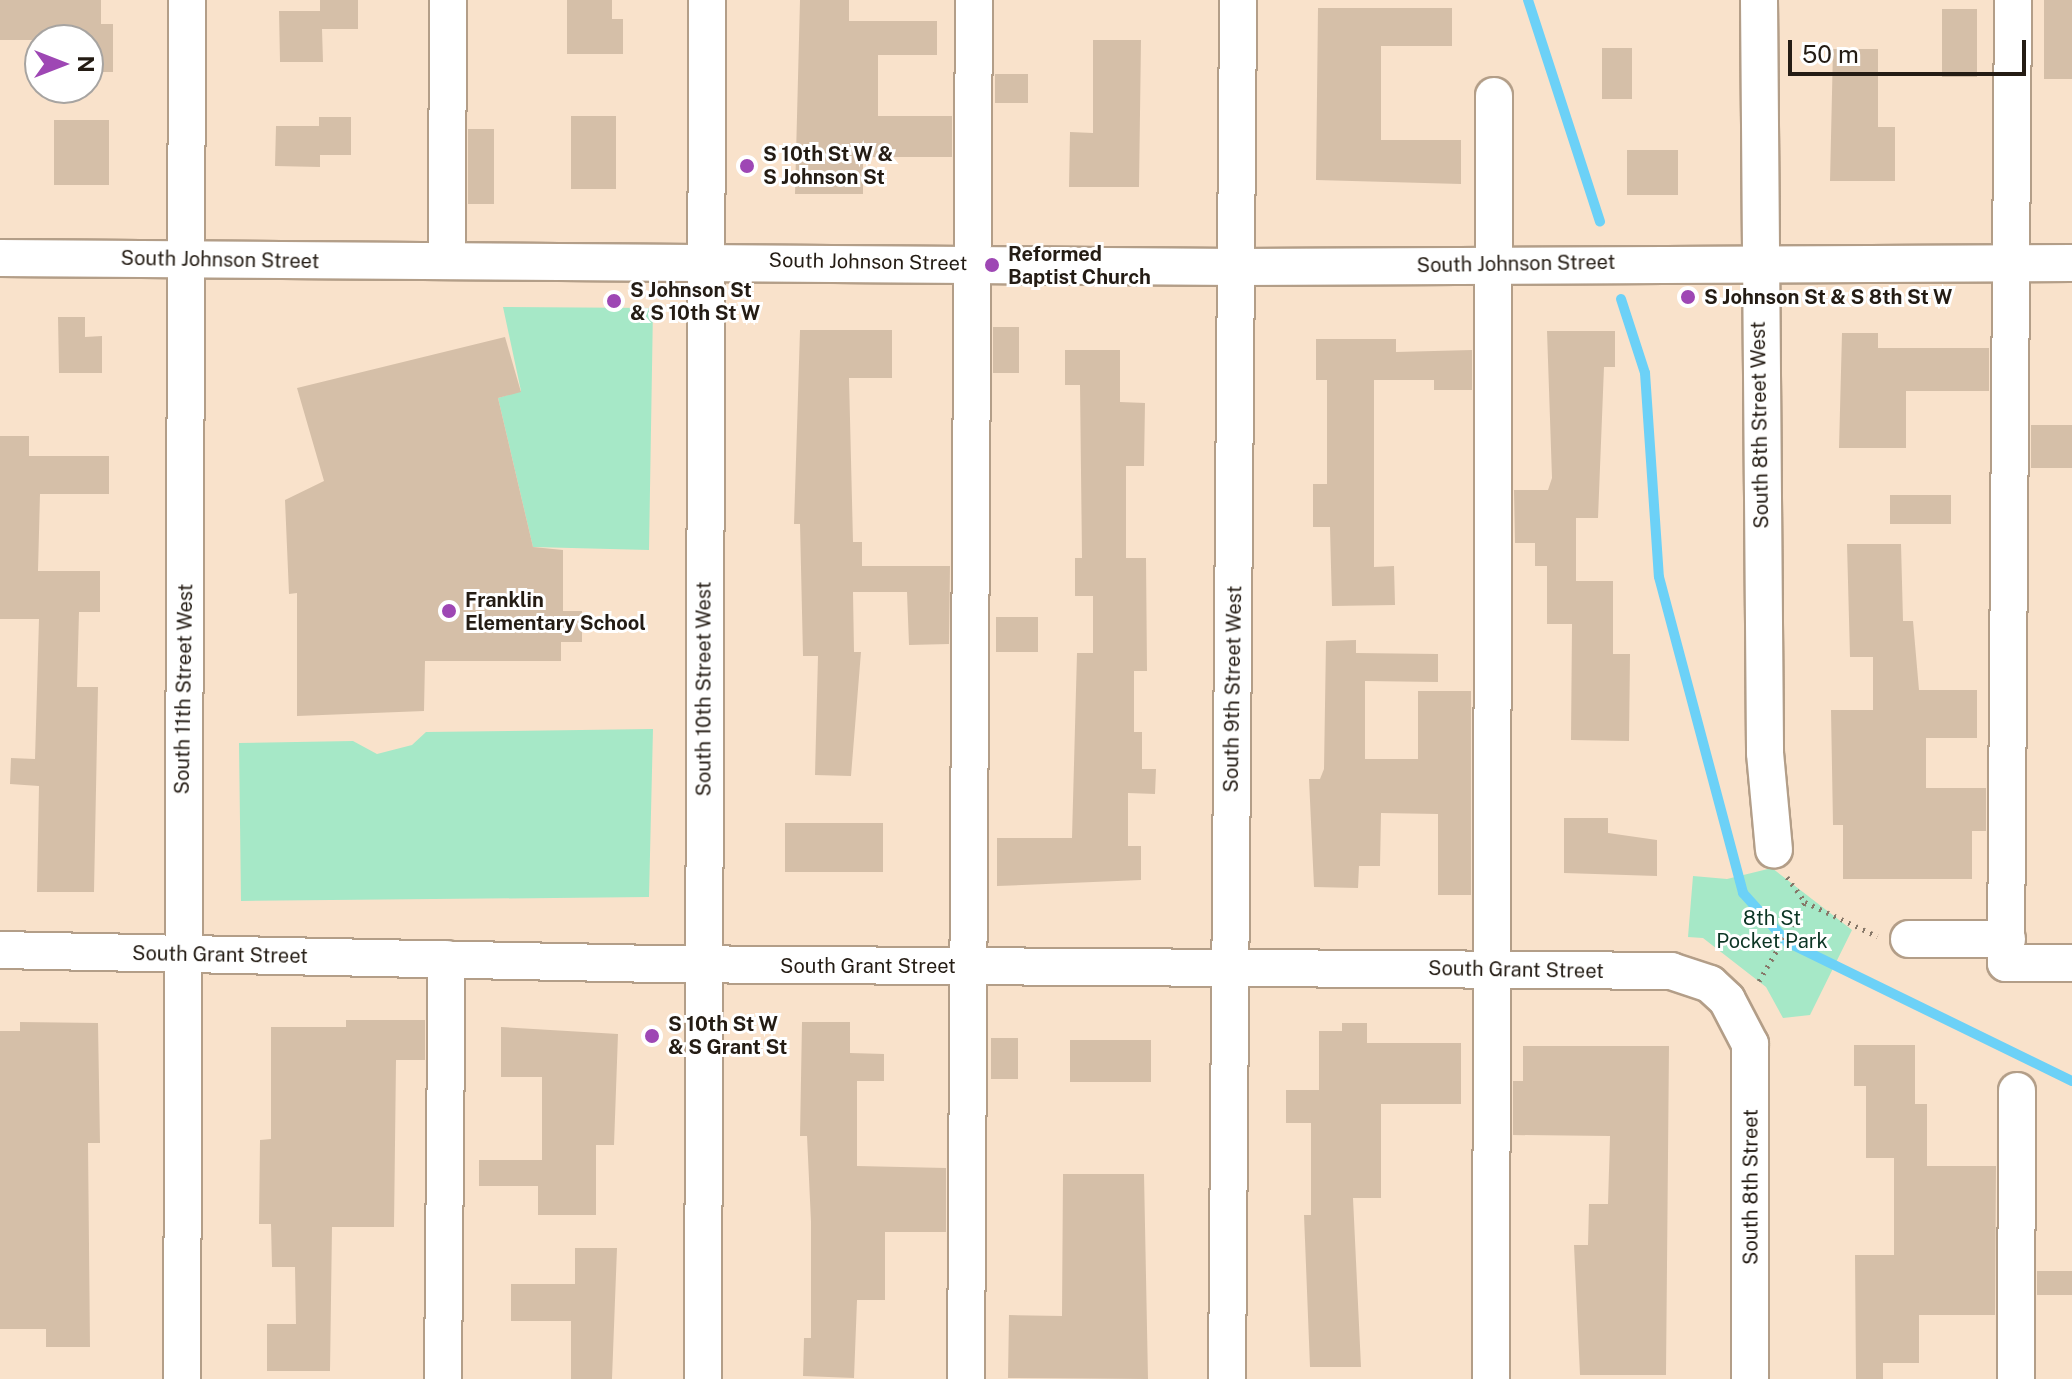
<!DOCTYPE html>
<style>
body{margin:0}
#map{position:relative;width:2072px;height:1379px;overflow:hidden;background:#f9e2cb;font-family:"Public Sans",sans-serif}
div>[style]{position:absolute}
.green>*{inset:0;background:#a6e8c7}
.stream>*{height:10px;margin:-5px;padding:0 5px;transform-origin:5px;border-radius:5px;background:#6cd1f7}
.building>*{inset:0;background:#d5bfa8;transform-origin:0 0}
.path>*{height:5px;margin-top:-2.5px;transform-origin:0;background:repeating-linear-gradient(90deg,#867768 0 2px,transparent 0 8px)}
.roads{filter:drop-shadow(2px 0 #b39e88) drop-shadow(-2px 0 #b39e88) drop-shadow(0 2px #b39e88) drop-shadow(0 -2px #b39e88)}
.minor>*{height:36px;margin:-18px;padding:0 18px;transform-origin:18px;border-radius:18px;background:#fff}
.dots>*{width:22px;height:22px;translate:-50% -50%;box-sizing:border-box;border:4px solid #fff;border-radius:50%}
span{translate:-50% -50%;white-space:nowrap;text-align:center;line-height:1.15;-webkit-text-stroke:6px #fff;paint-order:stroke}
.poi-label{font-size:20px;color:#241c14;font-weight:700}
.left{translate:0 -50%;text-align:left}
.street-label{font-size:20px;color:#241c14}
.park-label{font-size:20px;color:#0c3524}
.north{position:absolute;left:24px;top:24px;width:80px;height:80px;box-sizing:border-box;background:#fff;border:2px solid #a7a4a1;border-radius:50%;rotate:90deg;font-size:22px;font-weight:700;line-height:32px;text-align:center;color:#241c14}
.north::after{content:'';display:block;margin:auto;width:28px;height:36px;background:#9e47b4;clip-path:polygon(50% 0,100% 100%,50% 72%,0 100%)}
.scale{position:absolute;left:1788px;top:40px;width:238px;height:36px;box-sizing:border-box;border:4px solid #241c14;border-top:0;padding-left:10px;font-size:24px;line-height:28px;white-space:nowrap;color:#241c14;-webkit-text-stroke:6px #fff;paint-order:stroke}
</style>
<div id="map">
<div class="green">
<i style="clip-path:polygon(503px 307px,653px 308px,649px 550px,533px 547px,498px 398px,521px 391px)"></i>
<i style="clip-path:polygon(653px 729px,649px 897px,241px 901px,239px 743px,353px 741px,377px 754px,412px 745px,426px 732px)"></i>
<i style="clip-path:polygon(1772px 868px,1852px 930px,1810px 1015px,1783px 1018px,1766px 987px,1703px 938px,1688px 937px,1693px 876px,1727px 879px)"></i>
</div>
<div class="stream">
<i style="left:1528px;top:0;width:233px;rotate:72deg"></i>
<i style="left:1621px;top:299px;width:78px;rotate:72deg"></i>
<i style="left:1645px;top:373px;width:204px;rotate:86.1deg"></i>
<i style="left:1659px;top:577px;width:327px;rotate:75.1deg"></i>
<i style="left:1743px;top:893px;width:66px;rotate:48.1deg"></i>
<i style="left:1787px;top:942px;width:317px;rotate:26deg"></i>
</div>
<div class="building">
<i style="clip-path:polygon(0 0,101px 0,101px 24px,113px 24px,113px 72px,88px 72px,88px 40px,0 40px)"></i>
<i style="clip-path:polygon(320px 0,358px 0,358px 29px,322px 29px,323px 62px,280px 62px,279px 11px,320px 11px)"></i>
<i style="clip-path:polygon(567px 0,612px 0,612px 19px,623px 19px,623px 54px,567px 54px)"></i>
<i style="clip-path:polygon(800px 0,849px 0,849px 21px,937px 21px,937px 55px,878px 55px,878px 116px,952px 116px,952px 157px,863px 157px,863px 194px,795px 194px)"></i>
<i style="left:2044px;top:0;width:28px;height:79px"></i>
<i style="clip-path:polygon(1318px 8px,1452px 8px,1452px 46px,1381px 46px,1381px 140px,1461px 140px,1461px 184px,1316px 180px)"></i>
<i style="left:1942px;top:9px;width:35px;height:68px"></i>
<i style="clip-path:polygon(1093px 40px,1141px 40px,1139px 187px,1069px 187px,1070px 132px,1093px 133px)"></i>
<i style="left:1602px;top:48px;width:30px;height:51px"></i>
<i style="clip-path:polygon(1833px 49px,1878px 49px,1878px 127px,1895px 127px,1895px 181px,1830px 181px)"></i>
<i style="left:995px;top:74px;width:33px;height:29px"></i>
<i style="left:571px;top:116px;width:45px;height:73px"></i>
<i style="clip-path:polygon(319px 117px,351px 117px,351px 155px,320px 155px,320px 167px,275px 166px,276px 126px,319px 126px)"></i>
<i style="left:54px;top:120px;width:55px;height:65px"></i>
<i style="left:468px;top:129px;width:26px;height:75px"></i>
<i style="left:1627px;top:150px;width:51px;height:45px"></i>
<i style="clip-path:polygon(58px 317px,85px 317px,85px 337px,102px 336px,102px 373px,59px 373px)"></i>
<i style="left:993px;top:327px;width:26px;height:46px"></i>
<i style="clip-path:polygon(800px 330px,892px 330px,892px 378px,849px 378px,853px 542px,862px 542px,862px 566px,950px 566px,949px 644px,909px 645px,907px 592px,853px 592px,854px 652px,861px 652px,851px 776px,815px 775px,818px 656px,803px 656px,800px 524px,794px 524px)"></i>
<i style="clip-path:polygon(1547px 331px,1615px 331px,1615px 367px,1604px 367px,1598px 518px,1576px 518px,1576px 581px,1613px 581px,1613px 654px,1630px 654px,1629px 741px,1571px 740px,1572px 624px,1547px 624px,1547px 566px,1535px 566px,1535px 543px,1515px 543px,1514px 490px,1548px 490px,1552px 478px)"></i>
<i style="clip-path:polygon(1842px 333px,1878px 333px,1878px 348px,1989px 348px,1989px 391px,1906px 391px,1906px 448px,1839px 448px)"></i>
<i style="clip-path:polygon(505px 337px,521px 392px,498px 398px,533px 547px,563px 550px,563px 611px,582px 611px,582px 642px,561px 642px,561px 661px,425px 661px,424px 711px,297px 716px,297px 593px,289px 594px,285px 500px,324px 481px,297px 388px)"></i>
<i style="clip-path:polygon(1316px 339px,1396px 339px,1396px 352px,1472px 350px,1472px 390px,1434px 390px,1434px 380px,1374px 380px,1374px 567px,1394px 566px,1395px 605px,1332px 606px,1330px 527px,1313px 527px,1313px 484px,1327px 484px,1327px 380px,1316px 380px)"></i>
<i style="clip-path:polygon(1065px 350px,1120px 350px,1120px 402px,1145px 403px,1144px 466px,1126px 466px,1126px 558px,1146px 558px,1147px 671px,1134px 671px,1134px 732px,1142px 732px,1142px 769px,1156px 769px,1155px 794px,1128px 793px,1128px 846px,1141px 846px,1141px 880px,997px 886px,997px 838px,1072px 838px,1077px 653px,1093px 653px,1093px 596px,1075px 596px,1075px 558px,1082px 558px,1080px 385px,1065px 385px)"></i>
<i style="left:2031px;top:425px;width:41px;height:43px"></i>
<i style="clip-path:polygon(0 436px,29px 436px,29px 456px,109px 456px,109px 494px,40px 494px,38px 571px,100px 571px,100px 612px,79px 612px,77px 687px,98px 687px,94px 892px,37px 892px,39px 786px,10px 784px,11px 758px,35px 759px,39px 619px,0 619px)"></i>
<i style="left:1890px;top:495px;width:61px;height:29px"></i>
<i style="clip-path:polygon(1847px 544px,1901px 544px,1903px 621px,1913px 621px,1919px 690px,1977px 690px,1977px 738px,1926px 738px,1926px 788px,1986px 788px,1986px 831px,1972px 831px,1972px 879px,1843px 879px,1843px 825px,1833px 825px,1831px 710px,1873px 710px,1873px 657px,1850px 657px)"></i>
<i style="left:996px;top:617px;width:42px;height:35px"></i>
<i style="clip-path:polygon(1356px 640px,1356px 653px,1438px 654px,1438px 682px,1365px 681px,1365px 759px,1418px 759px,1418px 691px,1471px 691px,1471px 895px,1438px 895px,1438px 814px,1381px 813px,1380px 866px,1359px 866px,1358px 888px,1314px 887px,1309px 779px,1320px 779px,1324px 769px,1326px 641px)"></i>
<i style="clip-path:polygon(1564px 818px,1608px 818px,1608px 833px,1657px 840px,1657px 876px,1564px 873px)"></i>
<i style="left:785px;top:823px;width:98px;height:49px"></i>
<i style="clip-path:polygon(346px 1020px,425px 1020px,425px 1060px,396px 1060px,394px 1227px,332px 1227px,330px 1371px,267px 1371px,267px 1324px,296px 1324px,295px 1267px,272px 1267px,271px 1224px,259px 1224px,260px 1140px,271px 1139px,271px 1027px,346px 1027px)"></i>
<i style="clip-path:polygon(20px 1022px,98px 1023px,100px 1143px,88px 1143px,90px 1347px,46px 1347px,46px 1329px,0 1329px,0 1031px,20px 1031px)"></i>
<i style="clip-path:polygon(802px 1022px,850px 1022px,850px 1053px,884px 1054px,884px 1081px,857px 1081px,857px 1166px,946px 1168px,946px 1232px,885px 1232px,885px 1300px,857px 1300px,854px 1378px,803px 1376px,804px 1338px,811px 1338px,811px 1222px,807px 1136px,800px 1136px)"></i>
<i style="clip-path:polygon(1342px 1023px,1367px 1023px,1367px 1043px,1461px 1043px,1461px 1104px,1381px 1104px,1381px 1198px,1353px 1198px,1361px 1367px,1310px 1367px,1304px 1215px,1311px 1215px,1311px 1123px,1286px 1123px,1286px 1090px,1319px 1090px,1319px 1031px,1342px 1031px)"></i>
<i style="clip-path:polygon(501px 1027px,618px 1034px,614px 1145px,596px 1145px,596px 1215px,538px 1215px,538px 1186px,479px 1186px,479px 1160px,542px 1160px,542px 1077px,501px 1077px)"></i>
<i style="left:991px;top:1038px;width:27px;height:41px"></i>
<i style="left:1070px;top:1040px;width:81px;height:42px"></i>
<i style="clip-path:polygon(1854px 1045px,1915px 1045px,1915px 1104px,1927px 1104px,1927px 1166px,1996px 1166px,1995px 1315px,1919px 1315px,1919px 1363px,1883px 1363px,1883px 1379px,1856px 1379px,1855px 1255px,1894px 1255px,1894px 1158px,1866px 1158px,1866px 1086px,1854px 1086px)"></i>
<i style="clip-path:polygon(1523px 1046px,1669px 1046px,1666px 1375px,1580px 1375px,1574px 1245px,1588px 1245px,1589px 1204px,1608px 1204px,1610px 1136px,1513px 1135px,1513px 1081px,1523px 1081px)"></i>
<i style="clip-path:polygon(1063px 1174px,1144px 1174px,1148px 1379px,1008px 1378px,1009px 1315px,1062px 1316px)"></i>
<i style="clip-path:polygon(575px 1248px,617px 1248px,612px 1379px,571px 1379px,571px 1321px,511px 1321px,511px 1284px,575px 1284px)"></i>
<i style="left:2037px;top:1271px;width:35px;height:24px"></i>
</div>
<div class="path">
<i style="left:1787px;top:877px;width:31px;rotate:54deg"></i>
<i style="left:1805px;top:902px;width:80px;rotate:25.3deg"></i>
<i style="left:1759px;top:981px;width:91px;rotate:-59.8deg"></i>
</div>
<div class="roads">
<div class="minor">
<i style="left:1759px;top:0;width:753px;rotate:89.54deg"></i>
<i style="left:1765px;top:753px;width:97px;rotate:84.7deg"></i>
<i style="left:2013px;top:0;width:963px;rotate:90.42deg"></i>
<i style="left:2006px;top:963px;width:66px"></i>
<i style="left:0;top:258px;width:1238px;rotate:0.42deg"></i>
<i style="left:1238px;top:267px;width:834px;rotate:-0.27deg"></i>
<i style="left:447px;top:261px;width:261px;rotate:-89.8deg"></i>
<i style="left:1909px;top:939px;width:98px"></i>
<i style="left:0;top:950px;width:655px;rotate:1.22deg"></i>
<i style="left:655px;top:964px;width:1016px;rotate:0.39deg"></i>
<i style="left:1671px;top:971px;width:41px;rotate:18.4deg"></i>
<i style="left:1710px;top:984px;width:23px;rotate:43deg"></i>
<i style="left:1727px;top:1000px;width:50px;rotate:62.4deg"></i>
<i style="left:1750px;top:1044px;width:335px;rotate:90deg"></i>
<i style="left:182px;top:1379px;width:1379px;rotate:-89.79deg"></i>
<i style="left:443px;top:1379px;width:420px;rotate:-89.5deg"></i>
<i style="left:703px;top:1379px;width:1379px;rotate:-89.83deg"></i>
<i style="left:966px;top:1379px;width:1379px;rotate:-89.67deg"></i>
<i style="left:1227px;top:1379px;width:1379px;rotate:-89.54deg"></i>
<i style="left:1491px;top:1379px;width:1283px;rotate:-89.87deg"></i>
<i style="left:2016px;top:1379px;width:288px;rotate:-89.8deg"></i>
</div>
</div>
<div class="dots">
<i style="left:747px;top:166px;background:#9e47b4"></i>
<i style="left:992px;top:265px;background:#9e47b4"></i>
<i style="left:1688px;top:297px;background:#9e47b4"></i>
<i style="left:614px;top:301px;background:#9e47b4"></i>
<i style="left:449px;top:611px;background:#9e47b4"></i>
<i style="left:652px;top:1036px;background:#9e47b4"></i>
</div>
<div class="poi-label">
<span class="left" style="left:763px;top:166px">S 10th St W &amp;<br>S Johnson St</span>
<span class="left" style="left:1008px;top:266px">Reformed<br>Baptist Church</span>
<span class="left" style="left:630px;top:302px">S Johnson St<br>&amp; S 10th St W</span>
<span class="left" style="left:1704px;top:297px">S Johnson St &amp; S 8th St W</span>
<span class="left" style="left:465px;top:612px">Franklin<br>Elementary School</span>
<span class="left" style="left:668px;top:1036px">S 10th St W<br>&amp; S Grant St</span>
</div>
<div class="street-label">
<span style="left:220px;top:260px;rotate:1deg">South Johnson Street</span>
<span style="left:868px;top:262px;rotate:1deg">South Johnson Street</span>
<span style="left:1516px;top:264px;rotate:-1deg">South Johnson Street</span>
<span style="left:1760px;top:425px;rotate:-91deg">South 8th Street West</span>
<span style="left:184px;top:689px;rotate:-89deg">South 11th Street West</span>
<span style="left:704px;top:689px;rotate:-90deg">South 10th Street West</span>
<span style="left:1233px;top:689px;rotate:-89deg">South 9th Street West</span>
<span style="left:220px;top:955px;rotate:1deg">South Grant Street</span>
<span style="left:868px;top:966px">South Grant Street</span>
<span style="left:1516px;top:970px;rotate:1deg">South Grant Street</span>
<span style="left:1751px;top:1187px;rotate:-90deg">South 8th Street</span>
</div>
<div class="park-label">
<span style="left:1772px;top:930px">8th St<br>Pocket Park</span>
</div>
<div class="north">N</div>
<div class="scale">50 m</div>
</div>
